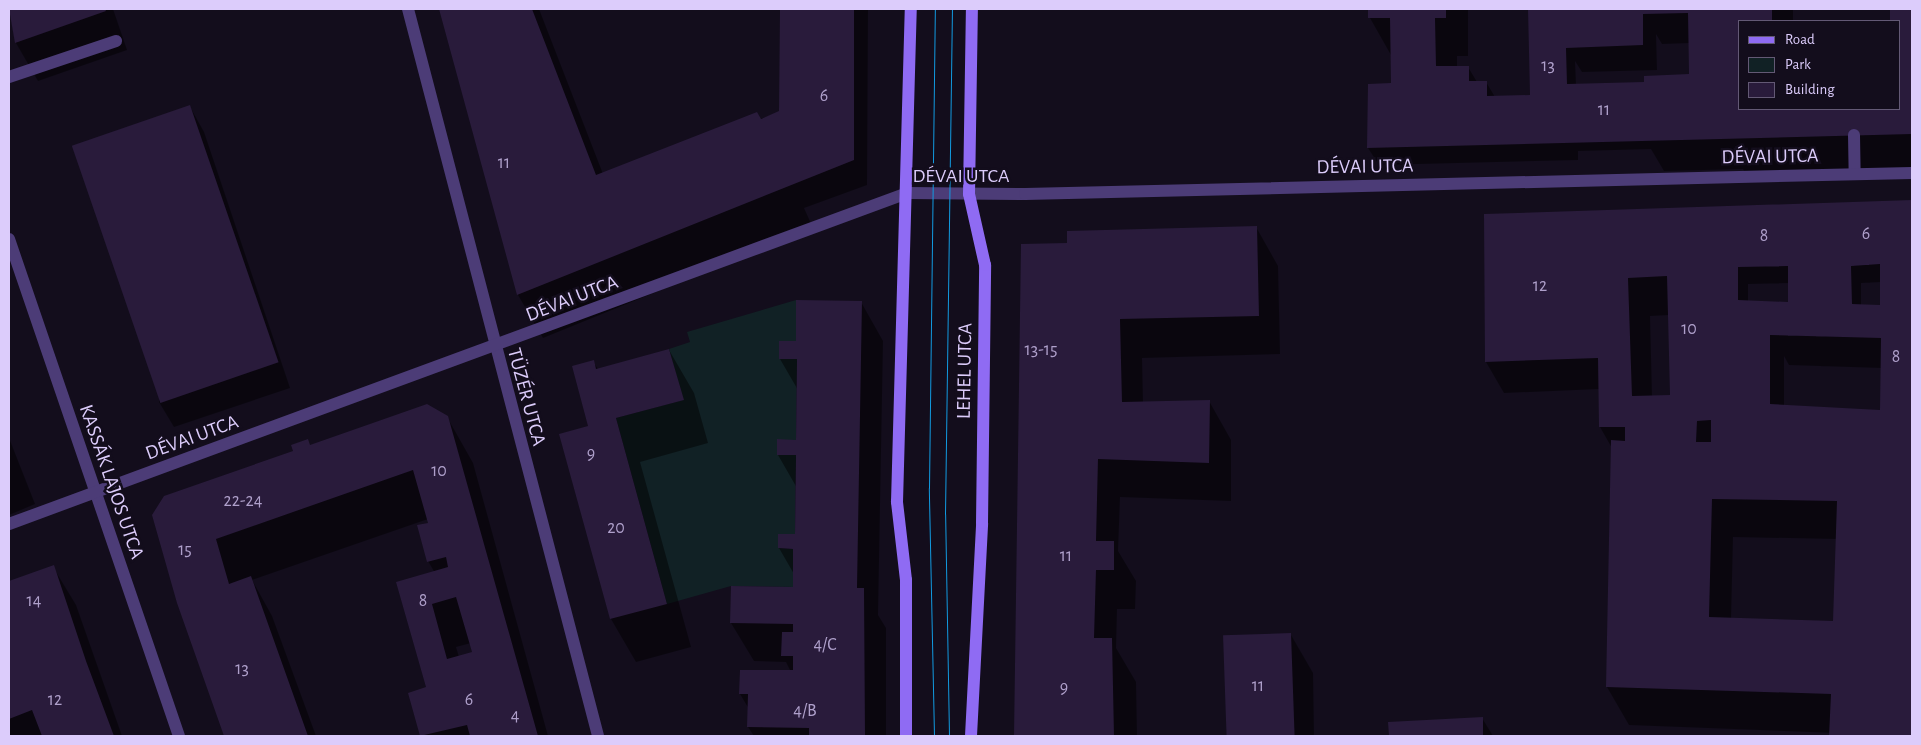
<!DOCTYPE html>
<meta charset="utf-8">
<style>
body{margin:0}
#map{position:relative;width:1921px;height:745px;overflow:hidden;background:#130d1c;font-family:"Alegreya Sans",sans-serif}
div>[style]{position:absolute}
.green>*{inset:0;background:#112125}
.shadow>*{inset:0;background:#0007}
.building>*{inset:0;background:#291b3b;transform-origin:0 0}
.service>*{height:12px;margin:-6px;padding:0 6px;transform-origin:6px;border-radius:6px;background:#4c3c77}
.minor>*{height:12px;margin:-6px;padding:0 6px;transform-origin:6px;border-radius:6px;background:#4c3c77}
.secondary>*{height:12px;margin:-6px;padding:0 6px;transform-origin:6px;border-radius:6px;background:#8f6bf3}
.tram>*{height:1px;margin:-0.5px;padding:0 0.5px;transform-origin:0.5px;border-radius:0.5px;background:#129be1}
span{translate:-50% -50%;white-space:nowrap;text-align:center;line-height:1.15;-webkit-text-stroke:5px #130d1c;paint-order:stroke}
.number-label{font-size:18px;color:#afa0cb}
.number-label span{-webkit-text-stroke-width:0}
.street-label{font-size:20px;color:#dcccfb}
.frame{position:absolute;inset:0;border:10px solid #dcccfb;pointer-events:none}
.legend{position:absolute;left:1738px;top:20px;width:162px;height:90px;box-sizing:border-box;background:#130d1c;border:1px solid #635975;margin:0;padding:6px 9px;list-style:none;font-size:15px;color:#dcccfb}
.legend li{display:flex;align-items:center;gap:10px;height:25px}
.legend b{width:25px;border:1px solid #635975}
</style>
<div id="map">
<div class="green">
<i style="clip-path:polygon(796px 300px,796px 341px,779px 341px,779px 359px,797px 359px,796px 440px,778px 440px,777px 455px,796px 455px,795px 534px,778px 534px,778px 548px,793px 549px,793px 587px,731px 586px,667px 604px,616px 418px,683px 400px,669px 349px,690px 342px,687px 332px)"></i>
</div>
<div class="shadow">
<i style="clip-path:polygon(9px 9px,113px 9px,127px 50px,38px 81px,16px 43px)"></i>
<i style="clip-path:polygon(440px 9px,539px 9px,603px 174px,780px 112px,782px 9px,868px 9px,867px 185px,804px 208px,813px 228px,543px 338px,518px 295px)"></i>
<i style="clip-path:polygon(1056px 9px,1199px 9px,1199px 10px)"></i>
<i style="clip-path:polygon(evenodd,1370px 9px,1468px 9px,1468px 56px,1457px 56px,1457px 67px,1468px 67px,1477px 82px,1486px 82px,1495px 97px,1531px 96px,1529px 9px,1793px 9px,1793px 21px,1740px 21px,1740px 109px,1900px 109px,1900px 21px,1891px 21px,1892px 9px,1912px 9px,1912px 173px,1747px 177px,1743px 169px,1664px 171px,1651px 149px,1578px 151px,1578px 160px,1379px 165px,1368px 148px,1392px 84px,1391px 55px,1370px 18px,1370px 9px,1656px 34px,1662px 44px,1690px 43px,1690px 76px,1643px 84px,1576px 85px,1575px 61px,1582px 72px,1657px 70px,1656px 34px)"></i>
<i style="clip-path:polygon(190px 107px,204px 132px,290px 388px,174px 427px,159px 402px)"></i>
<i style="clip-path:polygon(evenodd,1912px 201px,1912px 736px,1629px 725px,1607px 687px,1612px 448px,1600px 427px,1599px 389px,1504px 393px,1486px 362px,1485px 215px,1912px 201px,1881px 282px,1881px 306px,1861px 305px,1861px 283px,1881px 282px,1912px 201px,1789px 283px,1789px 303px,1748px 302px,1748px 284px,1789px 283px,1912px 201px,1669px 315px,1672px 396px,1652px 397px,1650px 316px,1669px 315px,1912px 201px,1784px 356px,1789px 365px,1882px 368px,1881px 411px,1784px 406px,1784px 356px,1912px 201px,1733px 537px,1837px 539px,1834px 622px,1731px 619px,1733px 537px)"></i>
<i style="clip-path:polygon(1256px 227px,1278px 266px,1280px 354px,1142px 358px,1143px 403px,1209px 401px,1231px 440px,1231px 501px,1120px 497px,1118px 551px,1136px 581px,1135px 609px,1117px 609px,1116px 648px,1136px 682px,1137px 736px,1015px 736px,1017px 640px,1068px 245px)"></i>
<i style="clip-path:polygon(861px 302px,883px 341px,878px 615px,886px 628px,886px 736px,754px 736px,748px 727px,749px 709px,740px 694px,791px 672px,786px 662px,754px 661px,731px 623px,794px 588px,794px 574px,779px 548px,797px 535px,797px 488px,778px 455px,797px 441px,798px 390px,780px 359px)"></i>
<i style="clip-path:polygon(669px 350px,694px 393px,708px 443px,640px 462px,691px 647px,636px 662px,611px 619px,589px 427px,593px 362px,598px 369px)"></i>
<i style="clip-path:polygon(evenodd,447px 417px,473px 463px,548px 736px,422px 736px,410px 694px,428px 688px,398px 583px,435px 573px,428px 561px,428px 519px,252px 580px,272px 616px,316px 736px,226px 736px,178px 602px,154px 515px,310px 446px,447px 417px,471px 643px,473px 653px,459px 657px,456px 647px,471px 643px)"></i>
<i style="clip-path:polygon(9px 438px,35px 504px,9px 515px)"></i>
<i style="clip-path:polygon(53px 567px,76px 605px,122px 736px,9px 736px,9px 583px)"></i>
<i style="clip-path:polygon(1291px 635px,1313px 673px,1314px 736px,1227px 736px,1225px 636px)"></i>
<i style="clip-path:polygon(1482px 718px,1493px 736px,1390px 736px,1390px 723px)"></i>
</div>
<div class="building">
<i style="clip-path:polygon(9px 9px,105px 9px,106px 11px,15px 43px)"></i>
<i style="clip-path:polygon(439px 9px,532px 9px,596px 175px,757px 112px,761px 119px,779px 111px,780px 9px,854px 9px,854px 160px,517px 295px)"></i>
<i style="clip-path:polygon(evenodd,1368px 9px,1446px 9px,1446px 18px,1435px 18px,1436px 66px,1469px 66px,1469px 81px,1487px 81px,1487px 96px,1530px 95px,1528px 9px,1772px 9px,1772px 21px,1740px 21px,1740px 109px,1900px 109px,1900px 21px,1890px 21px,1890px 9px,1912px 9px,1912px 134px,1367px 148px,1368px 84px,1391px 83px,1390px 18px,1368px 18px,1368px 9px,1688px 13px,1689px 74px,1644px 76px,1644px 82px,1567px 84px,1566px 48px,1643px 45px,1643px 14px,1688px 13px)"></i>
<i style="left:190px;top:105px;width:272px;height:125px;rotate:71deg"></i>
<i style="clip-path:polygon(evenodd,1912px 200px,1912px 736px,1829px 736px,1831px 694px,1606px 687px,1611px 440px,1625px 441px,1625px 427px,1599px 427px,1598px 358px,1485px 362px,1484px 214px,1912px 200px,1880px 264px,1880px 305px,1852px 304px,1851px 266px,1880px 264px,1912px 200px,1788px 266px,1788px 302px,1738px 300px,1738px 267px,1788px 266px,1912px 200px,1667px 276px,1670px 395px,1632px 396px,1628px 278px,1667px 276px,1912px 200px,1770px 335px,1881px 338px,1880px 410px,1770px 404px,1770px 335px,1912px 200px,1711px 420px,1711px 442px,1696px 442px,1697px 421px,1711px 420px,1912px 200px,1712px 499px,1837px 501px,1833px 621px,1709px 617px,1712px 499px)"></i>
<i style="clip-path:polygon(1257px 226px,1259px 316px,1120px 319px,1122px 402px,1210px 400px,1209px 463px,1098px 459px,1096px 541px,1114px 541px,1114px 570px,1096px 570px,1094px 638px,1112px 638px,1114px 736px,1014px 736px,1021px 244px,1067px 243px,1067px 231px)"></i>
<i style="clip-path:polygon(796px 300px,862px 301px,857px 588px,864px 588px,865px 736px,809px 736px,809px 728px,747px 727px,748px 694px,739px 694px,740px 670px,793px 670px,793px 656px,781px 656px,782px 632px,793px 632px,793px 624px,730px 623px,731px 586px,793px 587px,793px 549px,778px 548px,778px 534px,795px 534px,796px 455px,777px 455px,777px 439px,796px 440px,797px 359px,779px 359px,779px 341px,796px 341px)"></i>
<i style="clip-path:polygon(669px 349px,684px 400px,616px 418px,667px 604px,610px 619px,559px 434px,588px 426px,572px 366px,594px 360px,596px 369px)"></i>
<i style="clip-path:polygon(evenodd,427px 404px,448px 416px,538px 736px,470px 736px,467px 725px,420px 736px,408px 693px,426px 687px,396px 582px,448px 567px,446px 557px,427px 562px,417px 525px,428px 523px,413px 470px,216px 539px,229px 584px,251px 576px,308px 736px,224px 736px,177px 603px,152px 515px,164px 496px,293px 451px,291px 445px,308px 439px,310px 445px,427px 404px,456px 597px,472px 652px,447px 659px,432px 604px,456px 597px)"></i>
<i style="clip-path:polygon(54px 565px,86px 661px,114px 736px,42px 736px,32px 710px,9px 719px,9px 581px)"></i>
<i style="left:1291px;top:633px;width:103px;height:68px;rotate:88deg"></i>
<i style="clip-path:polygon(1483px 717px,1483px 736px,1389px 736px,1388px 722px)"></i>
</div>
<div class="service">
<i style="left:9px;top:77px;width:113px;rotate:-18.6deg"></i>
<i style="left:1854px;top:135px;width:39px;rotate:89deg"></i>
</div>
<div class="minor">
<i style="left:408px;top:9px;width:751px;rotate:75.35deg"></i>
<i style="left:9px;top:239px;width:525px;rotate:71.12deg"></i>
<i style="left:9px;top:524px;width:957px;rotate:-20.23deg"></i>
<i style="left:907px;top:193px;width:118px;rotate:0.5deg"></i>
<i style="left:1025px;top:194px;width:887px;rotate:-1.36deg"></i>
</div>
<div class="secondary">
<i style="left:906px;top:736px;width:156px;rotate:-90deg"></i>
<i style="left:906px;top:580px;width:79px;rotate:-96.6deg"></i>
<i style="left:897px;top:502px;width:493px;rotate:-88.4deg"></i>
<i style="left:971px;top:736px;width:213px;rotate:-87deg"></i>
<i style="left:982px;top:523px;width:258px;rotate:-89.3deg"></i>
<i style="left:985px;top:265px;width:73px;rotate:-102.7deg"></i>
<i style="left:969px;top:194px;width:185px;rotate:-89.1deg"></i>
</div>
<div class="tram">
<i style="left:934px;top:736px;width:248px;rotate:-91.2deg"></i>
<i style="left:929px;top:488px;width:479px;rotate:-89.3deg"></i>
<i style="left:949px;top:736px;width:222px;rotate:-91deg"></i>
<i style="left:945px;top:514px;width:505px;rotate:-89.21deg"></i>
</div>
<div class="number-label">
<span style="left:1548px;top:66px">13</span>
<span style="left:824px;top:96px">6</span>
<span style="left:1604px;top:110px">11</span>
<span style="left:504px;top:163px">11</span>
<span style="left:1866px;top:234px">6</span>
<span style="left:1764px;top:236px">8</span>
<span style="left:1540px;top:286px">12</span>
<span style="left:1689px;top:329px">10</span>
<span style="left:1041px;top:350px">13-15</span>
<span style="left:1896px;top:357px">8</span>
<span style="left:591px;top:454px">9</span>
<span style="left:439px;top:471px">10</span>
<span style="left:243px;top:501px">22-24</span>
<span style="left:616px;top:528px">20</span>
<span style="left:185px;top:550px">15</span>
<span style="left:1066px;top:556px">11</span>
<span style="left:34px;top:601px">14</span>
<span style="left:423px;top:601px">8</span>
<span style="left:825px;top:645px">4/C</span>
<span style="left:242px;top:669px">13</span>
<span style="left:1258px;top:686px">11</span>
<span style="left:1064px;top:688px">9</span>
<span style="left:55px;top:700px">12</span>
<span style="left:469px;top:700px">6</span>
<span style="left:805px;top:711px">4/B</span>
<span style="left:515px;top:716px">4</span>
</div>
<div class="street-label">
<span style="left:1770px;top:157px;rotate:-1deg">DÉVAI UTCA</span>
<span style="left:1365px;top:167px;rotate:-1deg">DÉVAI UTCA</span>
<span style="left:961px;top:176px">DÉVAI UTCA</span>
<span style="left:572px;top:299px;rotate:-21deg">DÉVAI UTCA</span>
<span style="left:965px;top:371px;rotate:-89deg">LEHEL UTCA</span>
<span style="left:526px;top:397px;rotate:75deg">TÜZÉR UTCA</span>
<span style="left:192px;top:438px;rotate:-20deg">DÉVAI UTCA</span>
<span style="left:111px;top:482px;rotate:71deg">KASSÁK LAJOS UTCA</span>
</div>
<div class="frame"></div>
<ul class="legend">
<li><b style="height:6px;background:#8f6bf3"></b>Road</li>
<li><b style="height:14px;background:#112125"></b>Park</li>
<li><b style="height:14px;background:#291b3b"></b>Building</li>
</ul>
</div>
